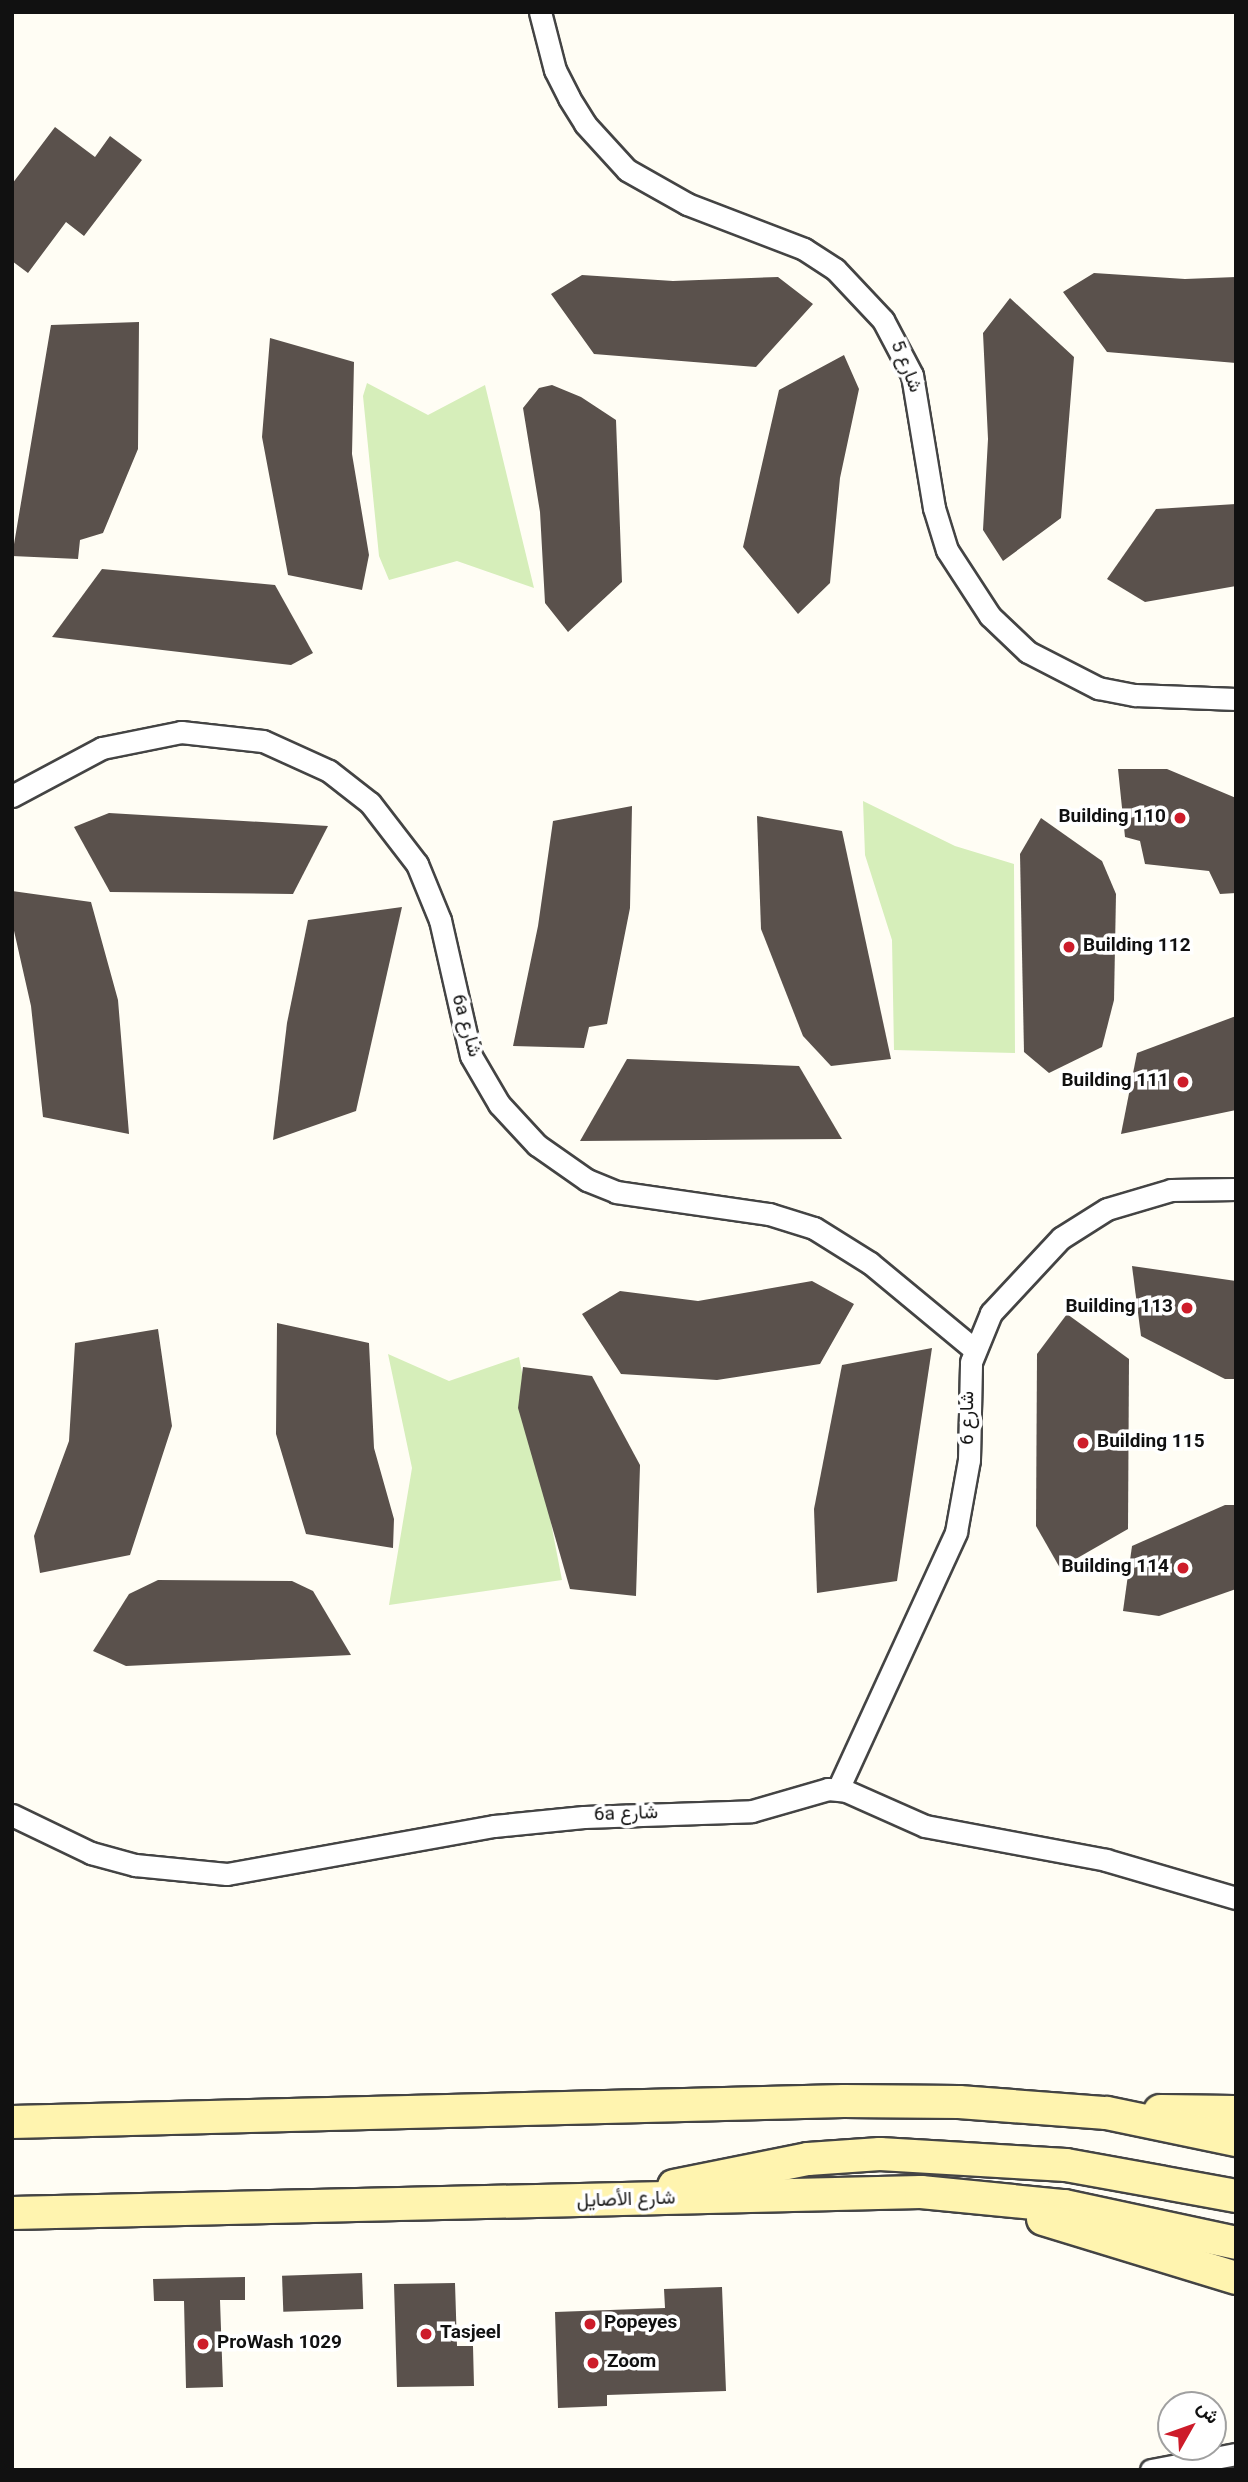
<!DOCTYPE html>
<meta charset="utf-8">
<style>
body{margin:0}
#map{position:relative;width:1248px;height:2482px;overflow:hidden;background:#fffdf4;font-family:Georgia,Vazirmatn,serif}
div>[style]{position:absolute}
.green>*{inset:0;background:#d6eeba}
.building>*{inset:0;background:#5a514c;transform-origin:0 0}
.roads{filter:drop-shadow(2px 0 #444) drop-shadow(-2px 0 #444) drop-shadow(0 2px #444) drop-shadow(0 -2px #444)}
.minor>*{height:21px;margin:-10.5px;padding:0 10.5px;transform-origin:10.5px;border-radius:10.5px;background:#fff}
.secondary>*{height:32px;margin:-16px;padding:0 16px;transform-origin:16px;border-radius:16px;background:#fff4af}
.dots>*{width:19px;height:19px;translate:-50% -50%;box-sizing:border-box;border:4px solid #fff;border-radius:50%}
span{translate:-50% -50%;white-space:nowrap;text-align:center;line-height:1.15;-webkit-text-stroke:7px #fff;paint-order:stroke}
.street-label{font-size:19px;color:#111}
.poi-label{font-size:19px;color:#111;font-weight:700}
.right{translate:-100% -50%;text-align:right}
.left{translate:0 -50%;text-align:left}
.frame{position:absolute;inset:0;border:14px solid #111;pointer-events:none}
.north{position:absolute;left:1157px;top:2391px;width:70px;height:70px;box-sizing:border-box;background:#fff;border:2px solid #a0a0a0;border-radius:50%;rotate:50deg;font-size:19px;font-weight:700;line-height:28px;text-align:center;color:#111}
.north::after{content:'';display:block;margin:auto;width:24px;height:32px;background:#cd1c2a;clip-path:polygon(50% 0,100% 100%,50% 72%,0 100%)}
</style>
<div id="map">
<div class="green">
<i style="clip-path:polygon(367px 383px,428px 415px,485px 385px,534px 588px,457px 561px,389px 580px,379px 556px,363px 396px)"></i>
<i style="clip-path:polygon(863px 801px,955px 846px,1014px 864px,1015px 1053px,894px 1050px,892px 940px,865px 855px)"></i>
<i style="clip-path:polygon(388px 1354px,449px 1381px,519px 1357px,562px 1580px,389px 1605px,412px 1468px)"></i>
</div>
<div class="building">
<i style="clip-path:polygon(55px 127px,95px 157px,110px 136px,142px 160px,84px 236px,66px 222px,28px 273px,12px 261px,12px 184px)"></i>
<i style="clip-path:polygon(1094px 273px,1185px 279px,1236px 277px,1236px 363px,1107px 352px,1063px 292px)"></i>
<i style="clip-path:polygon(582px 275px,673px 281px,778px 277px,813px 304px,756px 367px,594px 354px,551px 294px)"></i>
<i style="clip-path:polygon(1010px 298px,1074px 357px,1061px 518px,1003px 561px,983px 530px,988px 439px,983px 333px)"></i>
<i style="clip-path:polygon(139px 322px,138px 449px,103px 533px,80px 540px,78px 559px,12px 556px,51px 325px)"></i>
<i style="clip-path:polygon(270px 338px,354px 362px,352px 454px,369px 555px,362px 590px,288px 575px,262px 437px)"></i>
<i style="clip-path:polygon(844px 355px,859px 389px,840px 478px,830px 583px,798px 614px,743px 547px,779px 390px)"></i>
<i style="clip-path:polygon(552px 385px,581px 397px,616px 420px,622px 582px,568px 632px,545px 603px,540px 512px,523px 408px,539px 388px)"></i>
<i style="clip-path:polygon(1236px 504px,1236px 586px,1145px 602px,1107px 579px,1156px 509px)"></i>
<i style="clip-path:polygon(102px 569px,275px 585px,313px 653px,291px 665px,52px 637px)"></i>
<i style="clip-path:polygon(1118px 769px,1167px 769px,1236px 798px,1236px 893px,1220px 894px,1209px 871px,1145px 864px,1140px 841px,1125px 837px)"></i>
<i style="clip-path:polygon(632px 806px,630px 908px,607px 1024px,589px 1027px,584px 1048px,513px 1046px,538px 926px,553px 821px)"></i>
<i style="clip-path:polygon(109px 813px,328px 826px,293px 894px,110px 892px,74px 827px)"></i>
<i style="clip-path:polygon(757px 816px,842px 831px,891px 1059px,831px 1066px,803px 1036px,761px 929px)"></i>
<i style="clip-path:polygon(1041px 818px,1102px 861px,1116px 894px,1114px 1000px,1102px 1047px,1049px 1073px,1024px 1052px,1020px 854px)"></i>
<i style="clip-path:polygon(12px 891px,91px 902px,118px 1000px,129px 1134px,43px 1117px,31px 1006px,12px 922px)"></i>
<i style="clip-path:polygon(402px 907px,356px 1111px,273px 1140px,287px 1023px,308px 920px)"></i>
<i style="clip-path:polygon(1236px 1016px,1236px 1110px,1121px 1134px,1137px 1053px)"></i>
<i style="clip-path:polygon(627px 1059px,799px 1066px,842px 1139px,580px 1141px)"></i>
<i style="clip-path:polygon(1132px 1266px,1236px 1281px,1236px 1379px,1225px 1379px,1141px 1336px)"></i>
<i style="clip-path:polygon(812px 1281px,854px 1304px,820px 1364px,717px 1380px,621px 1374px,582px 1314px,620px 1291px,698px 1301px)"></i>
<i style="clip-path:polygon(1067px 1314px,1129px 1359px,1128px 1529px,1060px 1568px,1036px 1526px,1037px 1354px)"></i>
<i style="clip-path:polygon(277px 1323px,369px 1343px,374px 1448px,394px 1519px,393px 1548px,306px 1534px,276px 1434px)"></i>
<i style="clip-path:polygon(158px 1329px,172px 1426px,130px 1555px,40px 1573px,34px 1536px,69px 1441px,75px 1343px)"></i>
<i style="clip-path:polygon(932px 1348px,897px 1581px,817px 1593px,814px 1509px,842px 1365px)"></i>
<i style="clip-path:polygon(523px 1367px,592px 1376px,640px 1465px,636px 1596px,570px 1589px,518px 1408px)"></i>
<i style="clip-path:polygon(1225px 1505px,1236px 1505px,1236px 1589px,1159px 1616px,1123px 1611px,1132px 1546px)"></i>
<i style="clip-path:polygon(158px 1580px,292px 1581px,313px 1591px,351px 1655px,126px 1666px,93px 1651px,129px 1594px)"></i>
<i style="left:362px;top:2273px;width:36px;height:80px;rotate:88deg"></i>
<i style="clip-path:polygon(245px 2277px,245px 2300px,220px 2300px,223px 2387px,186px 2388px,184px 2301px,154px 2301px,153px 2279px)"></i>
<i style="clip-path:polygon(455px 2283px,457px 2346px,473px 2346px,474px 2386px,397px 2387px,394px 2284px)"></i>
<i style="clip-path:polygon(722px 2287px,726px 2391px,607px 2395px,607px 2406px,558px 2408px,555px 2312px,665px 2308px,664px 2289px)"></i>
</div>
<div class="roads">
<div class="minor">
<i style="left:540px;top:12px;width:60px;rotate:75.5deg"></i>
<i style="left:555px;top:70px;width:31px;rotate:63deg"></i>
<i style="left:569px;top:98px;width:31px;rotate:58deg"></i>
<i style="left:585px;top:124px;width:62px;rotate:47.6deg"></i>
<i style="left:627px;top:170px;width:69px;rotate:29.5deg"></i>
<i style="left:687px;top:204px;width:125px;rotate:21deg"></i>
<i style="left:804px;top:249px;width:37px;rotate:33deg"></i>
<i style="left:835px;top:269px;width:70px;rotate:46.7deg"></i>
<i style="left:883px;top:320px;width:62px;rotate:62.2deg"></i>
<i style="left:912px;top:375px;width:135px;rotate:80.6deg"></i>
<i style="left:934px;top:508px;width:44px;rotate:72.8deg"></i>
<i style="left:947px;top:550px;width:79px;rotate:56.9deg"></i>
<i style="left:990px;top:616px;width:52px;rotate:43.5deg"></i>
<i style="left:1028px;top:652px;width:79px;rotate:27.2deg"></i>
<i style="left:1098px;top:688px;width:38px;rotate:11deg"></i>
<i style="left:1135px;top:695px;width:101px;rotate:2.3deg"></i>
<i style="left:12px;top:796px;width:102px;rotate:-28.1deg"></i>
<i style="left:102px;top:748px;width:81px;rotate:-11.4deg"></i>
<i style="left:181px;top:732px;width:82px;rotate:6.3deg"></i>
<i style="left:263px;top:741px;width:72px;rotate:24.4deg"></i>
<i style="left:329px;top:771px;width:52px;rotate:38deg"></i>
<i style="left:370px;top:803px;width:77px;rotate:52.4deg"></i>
<i style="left:417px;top:864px;width:61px;rotate:67.7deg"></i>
<i style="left:440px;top:920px;width:139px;rotate:77.2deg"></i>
<i style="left:471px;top:1056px;width:56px;rotate:59.7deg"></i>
<i style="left:499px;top:1104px;width:56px;rotate:47.2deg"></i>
<i style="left:537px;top:1145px;width:61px;rotate:35deg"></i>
<i style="left:587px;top:1180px;width:31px;rotate:22deg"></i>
<i style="left:616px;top:1192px;width:155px;rotate:8.2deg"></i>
<i style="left:769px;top:1214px;width:47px;rotate:17.3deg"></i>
<i style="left:814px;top:1228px;width:66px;rotate:32deg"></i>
<i style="left:870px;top:1263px;width:135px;rotate:39.6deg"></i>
<i style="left:838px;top:1789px;width:283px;rotate:-65.3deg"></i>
<i style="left:956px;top:1532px;width:73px;rotate:-79.8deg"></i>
<i style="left:969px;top:1460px;width:98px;rotate:-88.8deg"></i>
<i style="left:971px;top:1362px;width:53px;rotate:-67.8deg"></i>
<i style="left:991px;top:1313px;width:103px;rotate:-47deg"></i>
<i style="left:1061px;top:1238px;width:54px;rotate:-32.2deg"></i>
<i style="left:1107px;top:1209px;width:67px;rotate:-16.5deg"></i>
<i style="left:1171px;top:1190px;width:65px;rotate:-0.9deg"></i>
<i style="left:12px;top:1815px;width:88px;rotate:25.7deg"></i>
<i style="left:91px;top:1853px;width:46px;rotate:15.3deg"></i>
<i style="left:135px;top:1865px;width:92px;rotate:5.6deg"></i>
<i style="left:227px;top:1874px;width:271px;rotate:-10.2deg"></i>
<i style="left:494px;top:1826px;width:90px;rotate:-5.7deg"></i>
<i style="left:584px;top:1817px;width:168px;rotate:-2deg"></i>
<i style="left:752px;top:1811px;width:79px;rotate:-16.1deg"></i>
<i style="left:828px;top:1789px;width:18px;rotate:6deg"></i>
<i style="left:846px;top:1791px;width:86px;rotate:23.9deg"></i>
<i style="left:925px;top:1826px;width:184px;rotate:10.6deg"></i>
<i style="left:1106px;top:1860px;width:135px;rotate:16.3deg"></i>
<i style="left:1151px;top:2470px;width:86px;rotate:-10.7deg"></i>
</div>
<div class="secondary">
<i style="left:1160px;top:2111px;width:76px;rotate:0.8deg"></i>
<i style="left:12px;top:2122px;width:832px;rotate:-1.45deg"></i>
<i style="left:844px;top:2101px;width:115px;rotate:0.5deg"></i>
<i style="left:959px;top:2102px;width:148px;rotate:4.3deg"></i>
<i style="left:1107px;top:2113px;width:132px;rotate:11.8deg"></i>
<i style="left:674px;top:2186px;width:137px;rotate:-11.4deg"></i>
<i style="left:808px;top:2159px;width:72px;rotate:-4deg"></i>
<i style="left:880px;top:2154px;width:186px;rotate:3.4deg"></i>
<i style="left:1066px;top:2165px;width:173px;rotate:10.3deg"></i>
<i style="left:12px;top:2213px;width:909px;rotate:-1.32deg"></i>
<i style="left:921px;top:2192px;width:144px;rotate:5.6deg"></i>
<i style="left:1064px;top:2206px;width:176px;rotate:12.1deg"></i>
<i style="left:1043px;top:2219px;width:202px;rotate:17deg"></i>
</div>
</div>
<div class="dots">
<i style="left:1180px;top:818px;background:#cd1c2a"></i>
<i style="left:1069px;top:947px;background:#cd1c2a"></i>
<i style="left:1183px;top:1082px;background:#cd1c2a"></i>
<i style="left:1187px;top:1308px;background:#cd1c2a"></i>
<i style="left:1083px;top:1443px;background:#cd1c2a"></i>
<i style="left:1183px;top:1568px;background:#cd1c2a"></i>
<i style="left:590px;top:2324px;background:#cd1c2a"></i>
<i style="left:426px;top:2334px;background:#cd1c2a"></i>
<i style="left:203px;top:2344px;background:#cd1c2a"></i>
<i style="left:593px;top:2363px;background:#cd1c2a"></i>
</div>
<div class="street-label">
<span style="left:905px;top:367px;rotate:68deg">شارع 5</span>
<span style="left:465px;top:1026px;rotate:74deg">6a شارع</span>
<span style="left:969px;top:1418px;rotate:-90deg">شارع 6</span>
<span style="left:626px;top:1815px;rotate:-2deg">6a شارع</span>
<span style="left:626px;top:2201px;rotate:-2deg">شارع الأصايل</span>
</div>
<div class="poi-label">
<span class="right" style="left:1166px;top:818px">Building 110</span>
<span class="left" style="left:1083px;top:947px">Building 112</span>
<span class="right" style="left:1169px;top:1082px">Building 111</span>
<span class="right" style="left:1173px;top:1308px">Building 113</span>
<span class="left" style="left:1097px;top:1443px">Building 115</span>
<span class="right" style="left:1169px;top:1568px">Building 114</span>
<span class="left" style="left:604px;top:2324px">Popeyes</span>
<span class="left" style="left:440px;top:2334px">Tasjeel</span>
<span class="left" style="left:217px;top:2344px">ProWash 1029</span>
<span class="left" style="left:607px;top:2363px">Zoom</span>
</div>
<div class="frame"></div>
<div class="north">ش</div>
</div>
